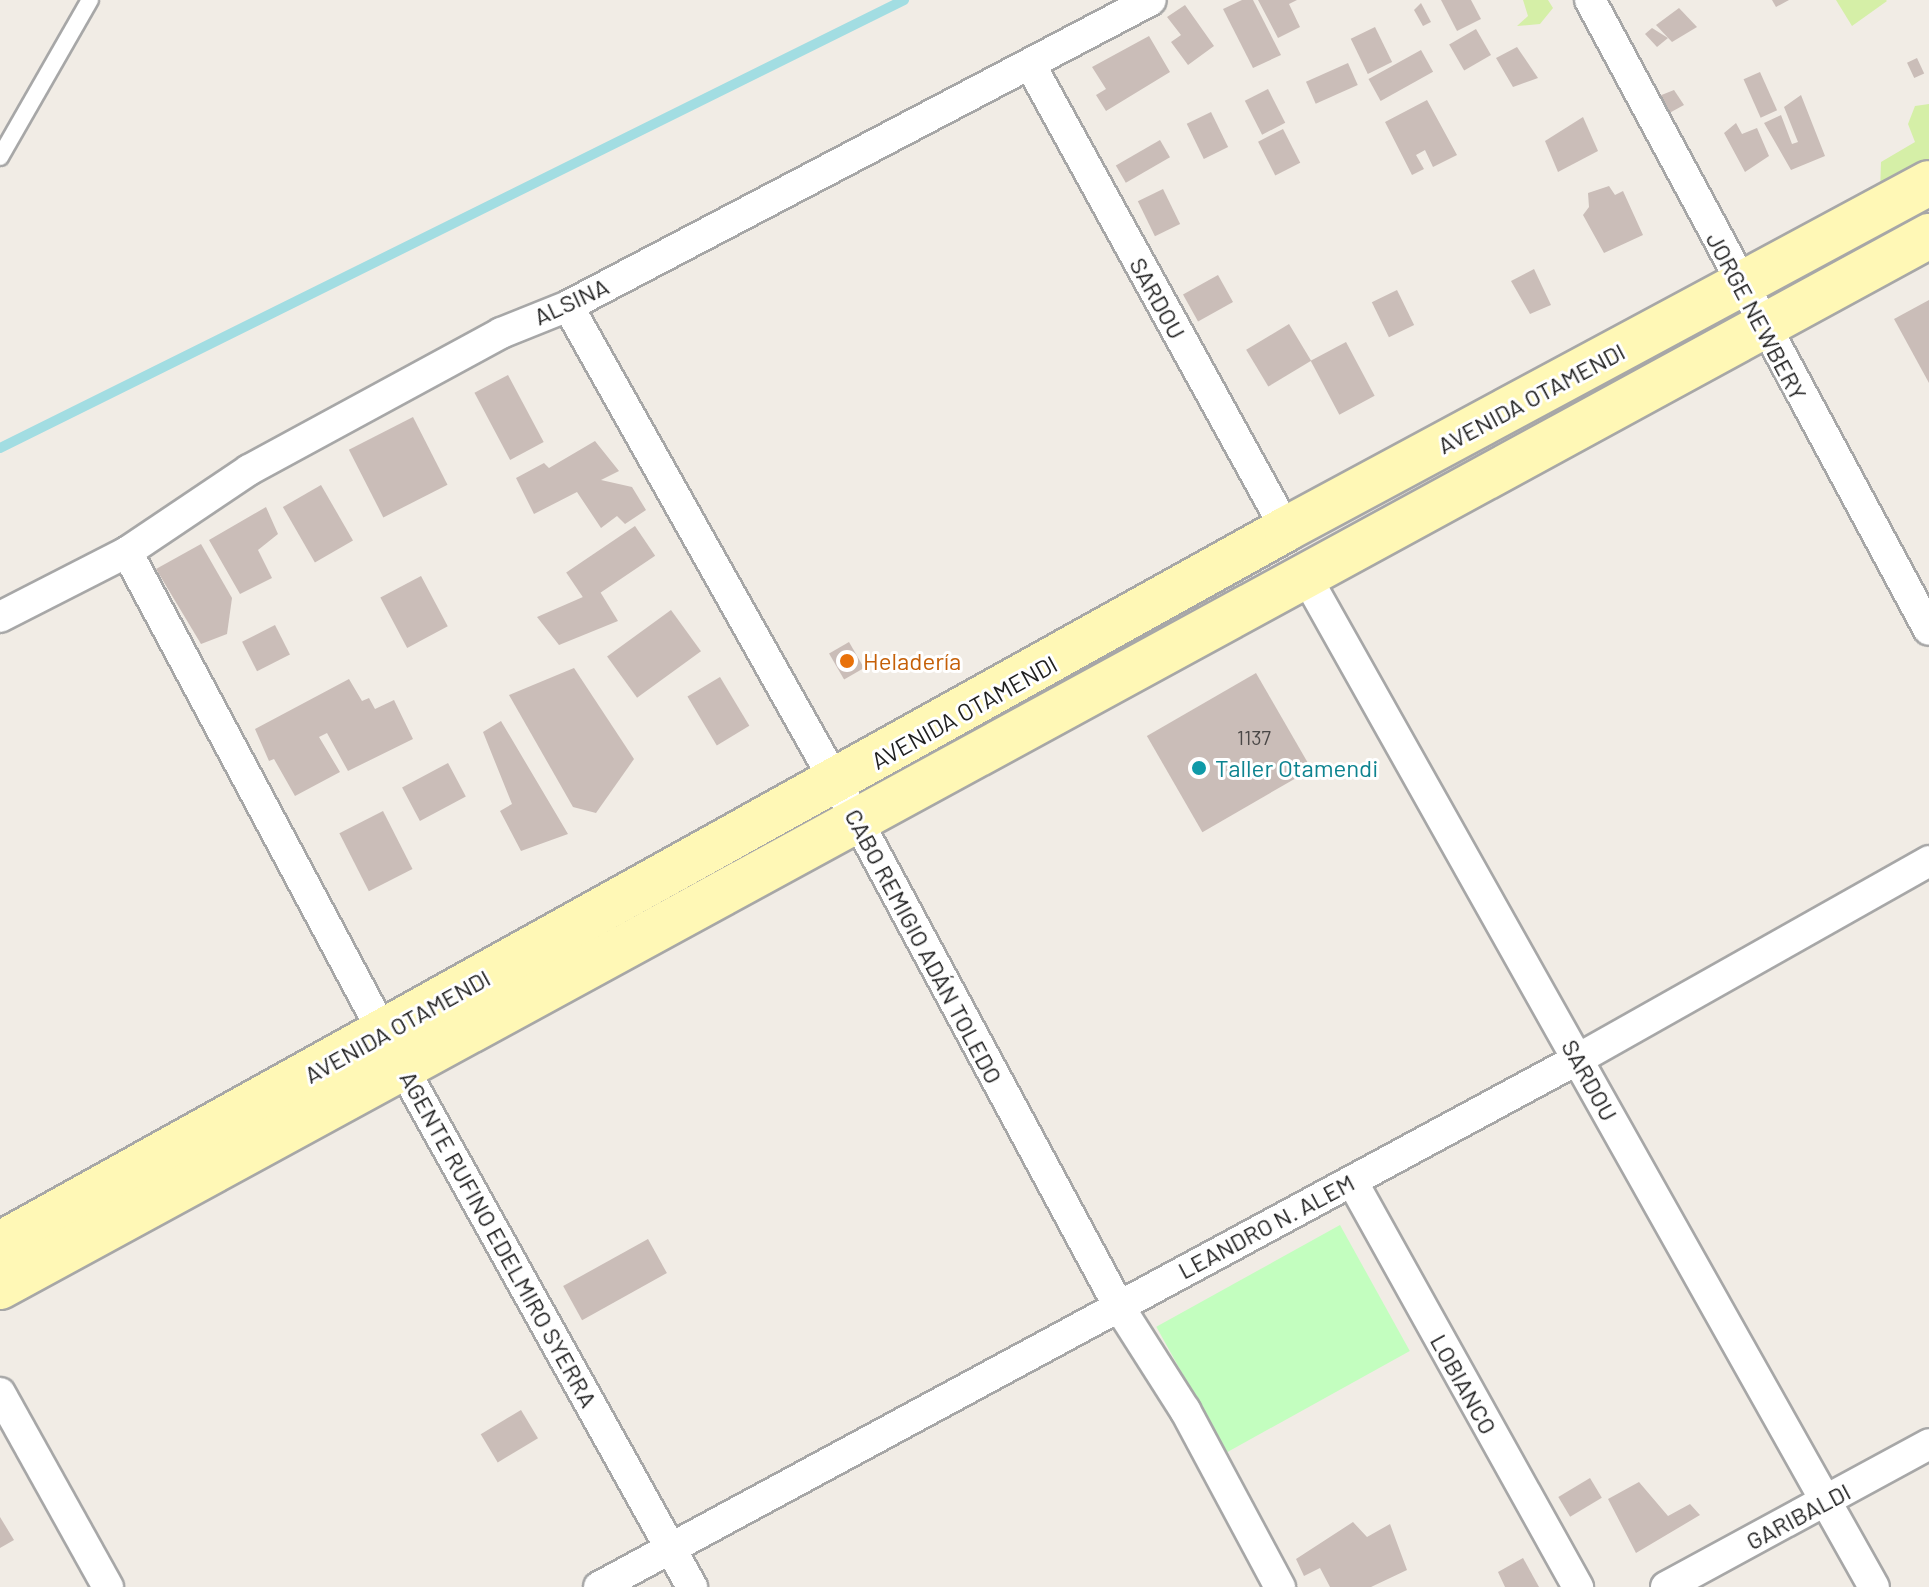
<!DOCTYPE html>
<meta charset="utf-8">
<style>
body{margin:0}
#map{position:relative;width:1929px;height:1587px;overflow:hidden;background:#f1ece5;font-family:Barlow,sans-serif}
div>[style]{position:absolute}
.grass>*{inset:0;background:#d5efa7}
.park>*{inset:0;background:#c3febf;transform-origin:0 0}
.stream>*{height:10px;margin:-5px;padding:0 5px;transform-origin:5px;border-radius:5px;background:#a2dde2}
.building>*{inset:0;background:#cabdb8;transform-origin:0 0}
.roads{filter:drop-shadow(2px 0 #a7a7a7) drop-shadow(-2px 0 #a7a7a7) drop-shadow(0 2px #a7a7a7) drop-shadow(0 -2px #a7a7a7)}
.service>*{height:16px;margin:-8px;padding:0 8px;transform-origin:8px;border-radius:8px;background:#fff}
.minor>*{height:30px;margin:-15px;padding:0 15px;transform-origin:15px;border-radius:15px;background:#fff}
.secondary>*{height:44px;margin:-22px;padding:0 22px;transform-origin:22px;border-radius:22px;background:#fff8b6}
.dots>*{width:22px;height:22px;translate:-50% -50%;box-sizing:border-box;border:4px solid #fff;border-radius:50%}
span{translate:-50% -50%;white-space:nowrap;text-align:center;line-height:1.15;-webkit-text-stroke:6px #fff;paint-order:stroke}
.number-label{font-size:20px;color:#4a4746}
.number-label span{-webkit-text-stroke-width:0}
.street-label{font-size:24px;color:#202020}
.food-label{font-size:24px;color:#c56008}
.left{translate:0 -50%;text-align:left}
.culture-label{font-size:24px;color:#0d838f}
</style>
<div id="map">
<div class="grass">
<i style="clip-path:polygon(1523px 0,1548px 0,1553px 8px,1540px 24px,1517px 26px,1528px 16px)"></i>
<i style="clip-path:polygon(1836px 0,1886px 0,1887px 1px,1852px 26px)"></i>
<i style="clip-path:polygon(1929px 104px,1929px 174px,1880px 194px,1881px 162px,1915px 142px,1908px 124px,1915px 106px)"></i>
</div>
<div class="park">
<i style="left:1340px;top:1225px;width:144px;height:210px;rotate:61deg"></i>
</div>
<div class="stream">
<i style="left:0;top:448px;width:1009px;rotate:-26.36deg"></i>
</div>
<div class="building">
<i style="clip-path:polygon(1242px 0,1253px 0,1281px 55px,1253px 68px,1223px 9px)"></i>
<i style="clip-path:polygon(1258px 0,1297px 0,1289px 4px,1300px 27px,1278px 38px)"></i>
<i style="clip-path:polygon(1441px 0,1471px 0,1481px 19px,1457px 31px)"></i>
<i style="clip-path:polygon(1772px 0,1789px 0,1776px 7px)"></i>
<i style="clip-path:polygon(1421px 3px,1431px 22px,1423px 26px,1414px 10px)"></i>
<i style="clip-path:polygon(1185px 5px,1214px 46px,1188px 65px,1171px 42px,1181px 35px,1167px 17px)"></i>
<i style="clip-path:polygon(1679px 8px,1697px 27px,1672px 42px,1656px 25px)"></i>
<i style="left:1375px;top:27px;width:39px;height:27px;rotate:64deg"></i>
<i style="clip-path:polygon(1652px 28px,1668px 38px,1657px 47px,1645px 34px)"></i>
<i style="left:1476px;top:29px;width:30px;height:31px;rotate:60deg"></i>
<i style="clip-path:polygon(1149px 36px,1170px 72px,1106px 111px,1096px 95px,1106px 89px,1092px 67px)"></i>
<i style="clip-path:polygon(1517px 47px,1538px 78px,1513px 87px,1496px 58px)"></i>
<i style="left:1421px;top:50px;width:25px;height:60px;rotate:61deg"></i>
<i style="left:1917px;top:58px;width:17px;height:11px;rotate:65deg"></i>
<i style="left:1348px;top:63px;width:24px;height:46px;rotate:66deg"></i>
<i style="left:1760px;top:72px;width:42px;height:18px;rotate:66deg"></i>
<i style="left:1268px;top:89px;width:38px;height:26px;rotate:63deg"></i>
<i style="clip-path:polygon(1674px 90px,1684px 105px,1662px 117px,1654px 98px)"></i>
<i style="clip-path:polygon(1801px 95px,1825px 156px,1791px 170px,1764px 123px,1781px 115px,1792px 144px,1798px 142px,1784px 107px)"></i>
<i style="clip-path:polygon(1427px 100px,1457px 155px,1433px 167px,1425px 150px,1416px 155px,1424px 169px,1412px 175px,1385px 122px)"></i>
<i style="left:1211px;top:112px;width:39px;height:27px;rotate:64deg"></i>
<i style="clip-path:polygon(1583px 117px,1598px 151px,1558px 172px,1545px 141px)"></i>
<i style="clip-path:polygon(1736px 123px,1742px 134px,1757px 128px,1769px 156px,1745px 172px,1724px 133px)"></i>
<i style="left:1283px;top:129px;width:38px;height:28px;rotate:63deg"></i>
<i style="left:1160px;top:140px;width:20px;height:51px;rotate:60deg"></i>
<i style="clip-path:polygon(1609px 186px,1615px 195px,1623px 191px,1643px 235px,1604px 253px,1583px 215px,1589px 207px,1588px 193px)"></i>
<i style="left:1163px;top:189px;width:39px;height:28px;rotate:64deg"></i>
<i style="clip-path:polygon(1534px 269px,1551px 305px,1530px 314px,1511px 281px)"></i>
<i style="left:1218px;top:275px;width:31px;height:40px;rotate:61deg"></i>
<i style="left:1397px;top:290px;width:39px;height:28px;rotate:64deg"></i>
<i style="clip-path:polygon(1929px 300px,1929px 383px,1894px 319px)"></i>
<i style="left:1289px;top:324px;width:43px;height:50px;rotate:59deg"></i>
<i style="left:1346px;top:342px;width:61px;height:40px;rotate:62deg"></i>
<i style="left:508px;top:375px;width:76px;height:38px;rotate:62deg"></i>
<i style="left:413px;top:417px;width:76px;height:72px;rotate:63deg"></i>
<i style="clip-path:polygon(595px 441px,619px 471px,601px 480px,632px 487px,646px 510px,625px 524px,617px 516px,601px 528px,577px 492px,534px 514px,516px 478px,544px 463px,549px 468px)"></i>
<i style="left:321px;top:485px;width:64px;height:44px;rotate:60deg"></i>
<i style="clip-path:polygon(266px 507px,278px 534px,258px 550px,272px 578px,240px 594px,209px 540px)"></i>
<i style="left:635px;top:526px;width:36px;height:83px;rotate:56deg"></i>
<i style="clip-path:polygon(201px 544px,232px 598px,227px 634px,201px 644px,156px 569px)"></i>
<i style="left:421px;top:576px;width:57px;height:46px;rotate:62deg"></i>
<i style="clip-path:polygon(599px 590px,618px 621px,559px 645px,537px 617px)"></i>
<i style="left:671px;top:610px;width:51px;height:79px;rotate:54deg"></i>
<i style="left:275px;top:625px;width:33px;height:37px;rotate:63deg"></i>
<i style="left:849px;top:642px;width:30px;height:23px;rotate:60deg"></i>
<i style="clip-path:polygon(574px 668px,634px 759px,596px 813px,573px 807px,509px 695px)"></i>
<i style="left:1256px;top:673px;width:111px;height:126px;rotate:60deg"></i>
<i style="left:720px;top:677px;width:57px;height:38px;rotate:59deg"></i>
<i style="clip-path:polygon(349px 679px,362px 701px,369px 698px,375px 709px,394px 700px,413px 739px,348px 771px,327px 733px,319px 737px,340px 772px,295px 796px,274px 759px,269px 761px,255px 729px)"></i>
<i style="clip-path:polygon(501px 721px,568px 834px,521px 851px,500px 811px,512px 804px,483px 732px)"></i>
<i style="left:448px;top:763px;width:38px;height:52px;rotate:62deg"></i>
<i style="left:383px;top:811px;width:65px;height:49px;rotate:63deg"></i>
<i style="left:648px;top:1239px;width:39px;height:97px;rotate:61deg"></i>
<i style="left:521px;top:1410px;width:33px;height:47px;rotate:59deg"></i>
<i style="left:1590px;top:1478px;width:23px;height:37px;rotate:59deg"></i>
<i style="clip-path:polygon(1639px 1482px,1668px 1516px,1690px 1504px,1700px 1515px,1636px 1553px,1608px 1499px)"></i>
<i style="clip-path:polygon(0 1517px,14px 1540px,0 1548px)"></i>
<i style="clip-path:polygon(1353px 1522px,1367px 1537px,1390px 1524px,1407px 1570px,1371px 1587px,1330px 1587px,1320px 1568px,1304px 1576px,1296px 1559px)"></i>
<i style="clip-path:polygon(1523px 1558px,1539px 1587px,1505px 1587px,1498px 1572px)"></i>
</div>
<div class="roads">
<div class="service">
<i style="left:0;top:157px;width:181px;rotate:-60.2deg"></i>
</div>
<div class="minor">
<i style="left:1590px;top:0;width:715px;rotate:61.72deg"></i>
<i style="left:1031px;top:66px;width:529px;rotate:61.16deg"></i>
<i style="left:568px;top:306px;width:590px;rotate:60.65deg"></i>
<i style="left:857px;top:820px;width:551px;rotate:61.71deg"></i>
<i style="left:1118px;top:1305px;width:125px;rotate:57.5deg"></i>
<i style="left:1185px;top:1410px;width:201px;rotate:61.8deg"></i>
<i style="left:127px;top:552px;width:546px;rotate:61.93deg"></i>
<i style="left:384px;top:1034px;width:633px;rotate:60.88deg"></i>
<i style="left:1304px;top:573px;width:1163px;rotate:60.66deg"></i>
<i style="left:0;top:617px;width:143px;rotate:-27.1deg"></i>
<i style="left:127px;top:552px;width:147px;rotate:-33.9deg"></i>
<i style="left:249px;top:470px;width:287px;rotate:-28.5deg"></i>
<i style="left:501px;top:333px;width:72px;rotate:-21.9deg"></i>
<i style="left:568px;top:306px;width:658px;rotate:-27.69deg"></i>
<i style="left:1352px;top:1181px;width:465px;rotate:60.9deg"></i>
<i style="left:0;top:1393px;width:222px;rotate:60.9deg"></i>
<i style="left:599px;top:1587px;width:1112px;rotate:-28.34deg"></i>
<i style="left:1578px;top:1059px;width:403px;rotate:-29.4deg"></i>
<i style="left:1666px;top:1587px;width:299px;rotate:-28.5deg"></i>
</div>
<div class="secondary">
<i style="left:0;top:1244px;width:1471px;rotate:-29.07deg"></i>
<i style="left:1286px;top:529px;width:730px;rotate:-28.28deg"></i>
<i style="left:0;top:1287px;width:2197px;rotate:-28.58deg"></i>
</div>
</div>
<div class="dots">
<i style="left:847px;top:661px;background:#e8710a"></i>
<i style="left:1199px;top:768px;background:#0f9aa8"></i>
</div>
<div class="number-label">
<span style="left:1254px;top:737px">1137</span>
</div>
<div class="street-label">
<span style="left:1158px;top:298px;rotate:61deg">SARDOU</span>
<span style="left:571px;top:301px;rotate:-25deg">ALSINA</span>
<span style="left:1757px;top:316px;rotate:62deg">JORGE NEWBERY</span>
<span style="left:1531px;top:398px;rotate:-28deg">AVENIDA OTAMENDI</span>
<span style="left:964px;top:712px;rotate:-29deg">AVENIDA OTAMENDI</span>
<span style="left:924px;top:946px;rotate:62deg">CABO REMIGIO ADÁN TOLEDO</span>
<span style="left:397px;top:1026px;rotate:-29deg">AVENIDA OTAMENDI</span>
<span style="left:1590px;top:1080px;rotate:61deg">SARDOU</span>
<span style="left:1266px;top:1226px;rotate:-28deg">LEANDRO N. ALEM</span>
<span style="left:499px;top:1239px;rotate:61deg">AGENTE RUFINO EDELMIRO SYERRA</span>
<span style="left:1464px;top:1384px;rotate:61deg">LOBIANCO</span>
<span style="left:1798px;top:1516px;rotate:-28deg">GARIBALDI</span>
</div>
<div class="food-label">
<span class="left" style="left:863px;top:661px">Heladería</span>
</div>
<div class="culture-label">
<span class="left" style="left:1215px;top:768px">Taller Otamendi</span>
</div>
</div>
